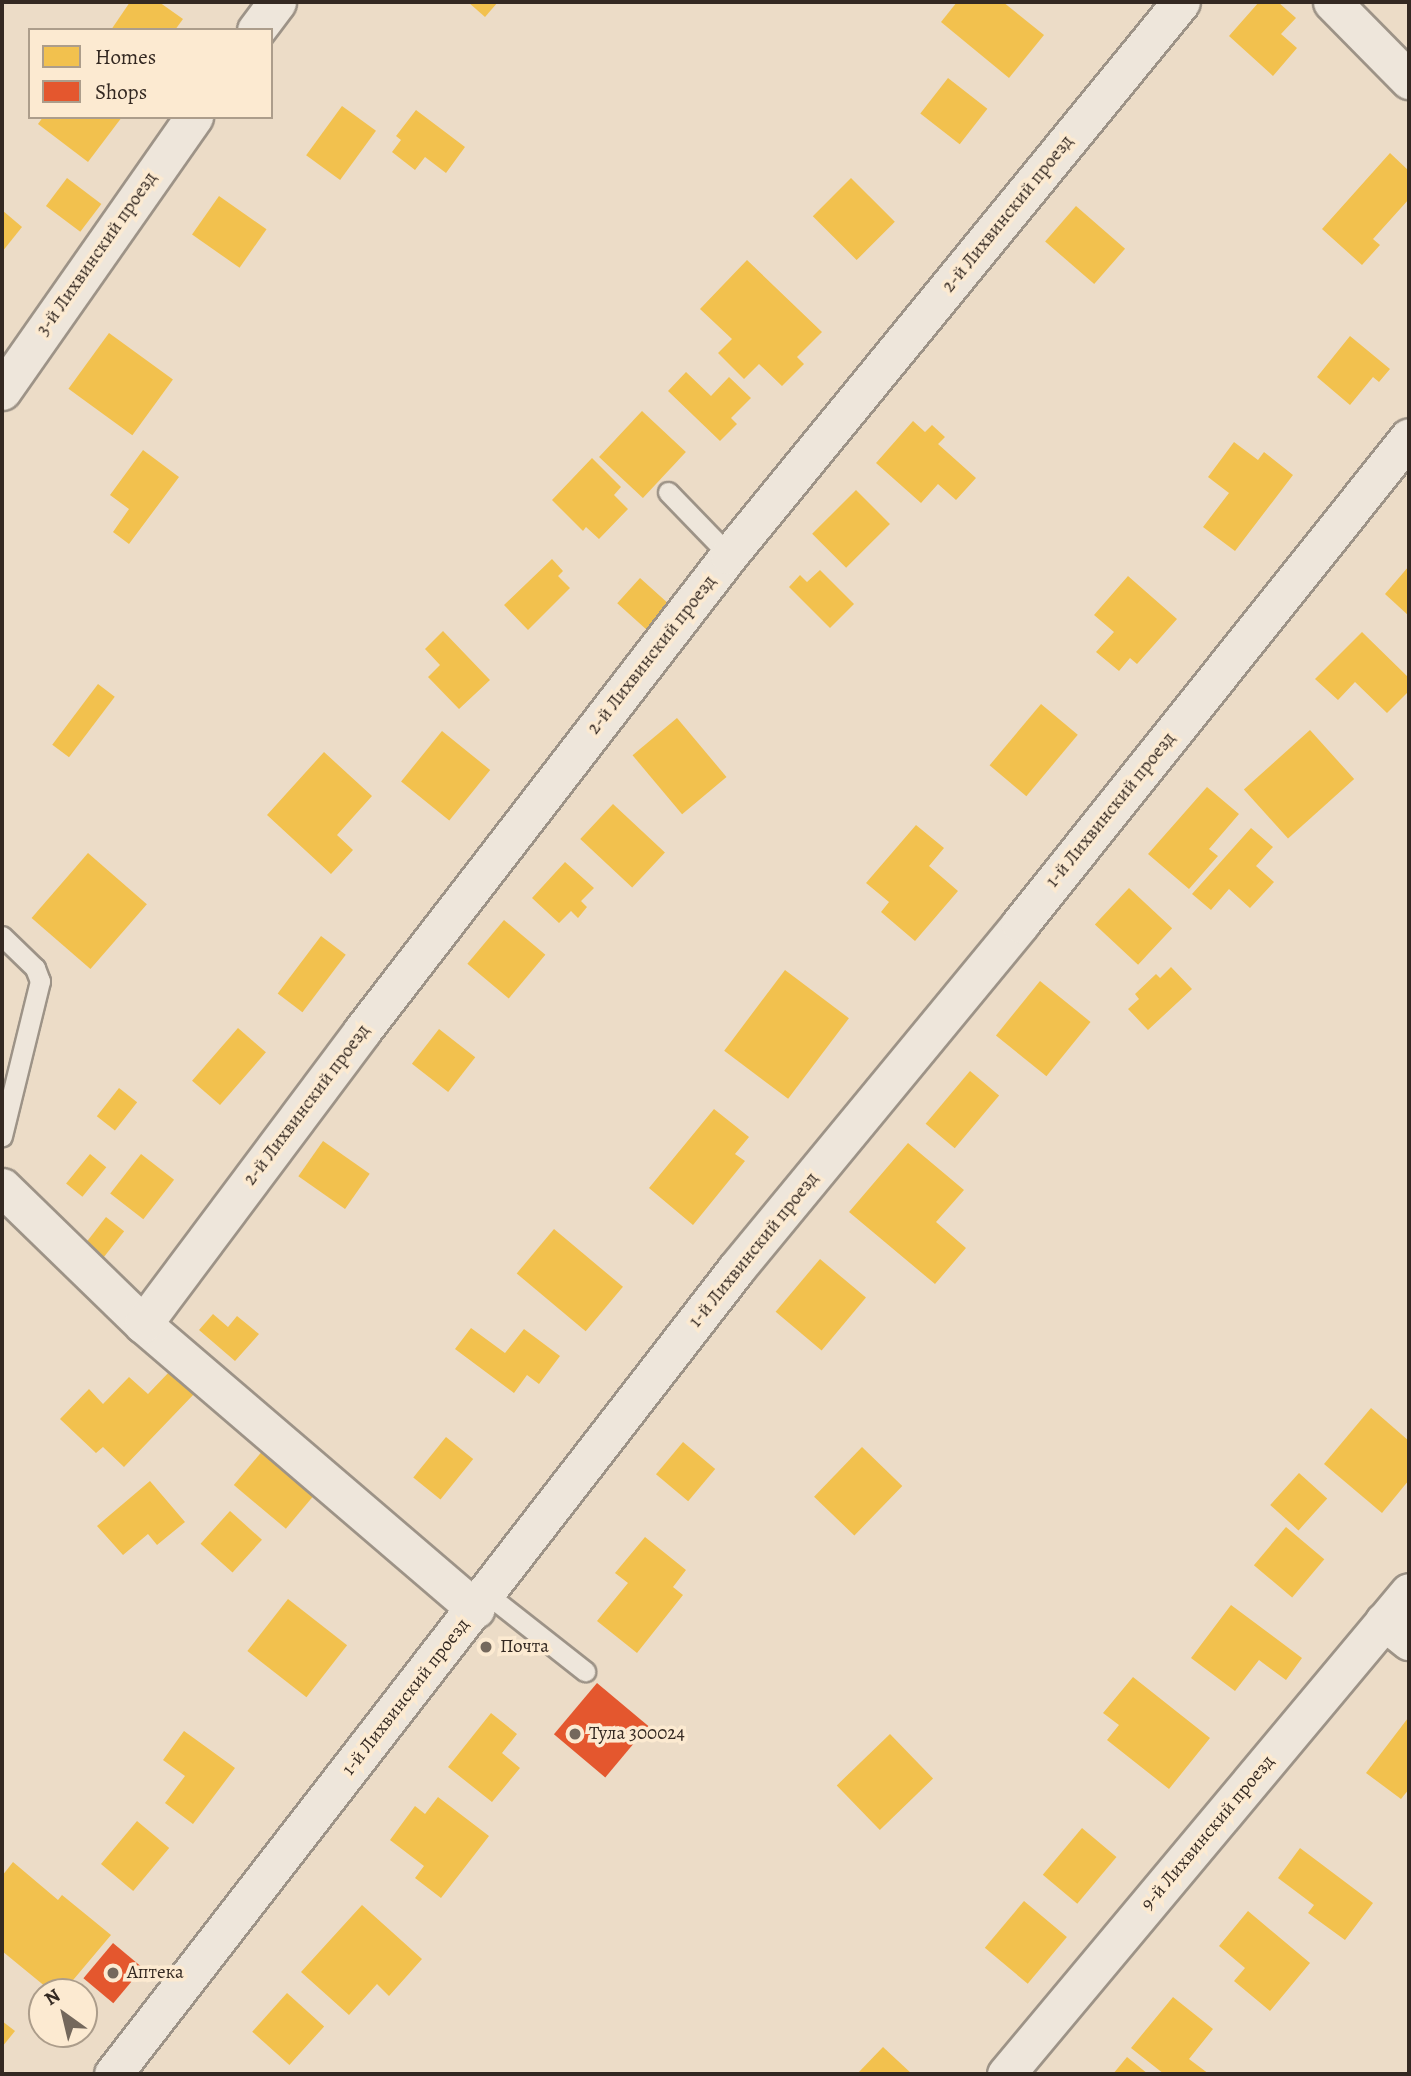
<!DOCTYPE html>
<meta charset="utf-8">
<style>
body{margin:0}
#map{position:relative;width:1411px;height:2076px;overflow:hidden;background:#ecdcc7;font-family:Alegreya,serif}
div>[style]{position:absolute}
.homes>*{inset:0;background:#f2c14e;transform-origin:0 0}
.shops>*{inset:0;background:#e4572e;transform-origin:0 0}
.roads{filter:drop-shadow(2px 0 #9d9387) drop-shadow(-2px 0 #9d9387) drop-shadow(0 2px #9d9387) drop-shadow(0 -2px #9d9387)}
.lane>*{height:19px;margin:-9.5px;padding:0 9.5px;transform-origin:9.5px;border-radius:9.5px;background:#eee6db}
.street>*{height:37px;margin:-18.5px;padding:0 18.5px;transform-origin:18.5px;border-radius:18.5px;background:#eee6db}
.dots>*{width:19px;height:19px;translate:-50% -50%;box-sizing:border-box;border:4px solid #fcead1;border-radius:50%}
span{translate:-50% -50%;white-space:nowrap;text-align:center;line-height:1.15;-webkit-text-stroke:7px #fcead1;paint-order:stroke}
.street-label{font-size:19px;color:#342922}
.poi-label{font-size:19px;color:#342922}
.left{translate:0 -50%;text-align:left}
.frame{position:absolute;inset:0;border:4px solid #342922;pointer-events:none}
.legend{position:absolute;left:28px;top:28px;width:245px;height:91px;box-sizing:border-box;background:#fcead1;border:2px solid #ac9d8b;margin:0;padding:9px 12px;list-style:none;font-size:21px;color:#342922}
.legend li{display:flex;align-items:center;gap:14px;height:35px}
.legend b{width:35px;border:2px solid #ac9d8b}
.north{position:absolute;left:28px;top:1978px;width:70px;height:70px;box-sizing:border-box;background:#fcead1;border:2px solid #ac9d8b;border-radius:50%;rotate:326deg;font-size:19px;font-weight:700;line-height:28px;text-align:center;color:#342922}
.north::after{content:'';display:block;margin:auto;width:24px;height:32px;background:#74685c;clip-path:polygon(50% 0,100% 100%,50% 72%,0 100%)}
</style>
<div id="map">
<div class="homes">
<i style="clip-path:polygon(130px 2px,159px 2px,183px 19px,175px 30px,111px 30px)"></i>
<i style="clip-path:polygon(468px 2px,498px 2px,485px 17px)"></i>
<i style="clip-path:polygon(957px 2px,1003px 2px,1044px 35px,1009px 78px,941px 22px)"></i>
<i style="clip-path:polygon(1259px 2px,1278px 2px,1296px 18px,1281px 34px,1297px 48px,1273px 76px,1229px 36px)"></i>
<i style="left:948px;top:78px;width:50px;height:45px;rotate:38deg"></i>
<i style="left:342px;top:106px;width:42px;height:61px;rotate:36deg"></i>
<i style="clip-path:polygon(416px 110px,465px 147px,446px 173px,425px 157px,415px 170px,392px 152px,401px 140px,396px 136px)"></i>
<i style="clip-path:polygon(43px 117px,122px 117px,88px 162px,38px 124px)"></i>
<i style="clip-path:polygon(1390px 153px,1409px 171px,1409px 199px,1373px 239px,1380px 245px,1362px 265px,1322px 229px)"></i>
<i style="left:67px;top:178px;width:43px;height:35px;rotate:37deg"></i>
<i style="left:851px;top:178px;width:62px;height:54px;rotate:45deg"></i>
<i style="left:219px;top:196px;width:58px;height:47px;rotate:35deg"></i>
<i style="left:1076px;top:206px;width:65px;height:47px;rotate:41deg"></i>
<i style="clip-path:polygon(2px 210px,22px 227px,2px 252px)"></i>
<i style="clip-path:polygon(747px 260px,822px 332px,797px 357px,804px 364px,782px 386px,759px 364px,744px 379px,718px 353px,732px 339px,700px 309px)"></i>
<i style="left:109px;top:333px;width:79px;height:69px;rotate:36deg"></i>
<i style="clip-path:polygon(1350px 336px,1390px 369px,1379px 382px,1373px 377px,1350px 405px,1317px 377px)"></i>
<i style="clip-path:polygon(686px 372px,711px 396px,729px 377px,751px 398px,731px 418px,737px 424px,720px 441px,668px 391px)"></i>
<i style="left:642px;top:411px;width:60px;height:63px;rotate:43deg"></i>
<i style="clip-path:polygon(913px 421px,925px 432px,932px 425px,945px 437px,938px 444px,976px 478px,956px 500px,938px 484px,921px 503px,876px 463px)"></i>
<i style="clip-path:polygon(1234px 442px,1258px 460px,1264px 452px,1293px 475px,1235px 551px,1203px 527px,1229px 493px,1208px 477px)"></i>
<i style="clip-path:polygon(143px 450px,179px 477px,129px 544px,113px 532px,129px 509px,110px 495px)"></i>
<i style="clip-path:polygon(592px 458px,621px 487px,614px 495px,628px 509px,599px 539px,586px 527px,583px 531px,552px 500px)"></i>
<i style="left:856px;top:490px;width:48px;height:62px;rotate:45deg"></i>
<i style="clip-path:polygon(552px 559px,563px 571px,558px 576px,570px 588px,528px 630px,504px 605px)"></i>
<i style="clip-path:polygon(1409px 566px,1409px 616px,1385px 594px)"></i>
<i style="clip-path:polygon(820px 570px,854px 604px,830px 628px,789px 587px,800px 575px,807px 582px)"></i>
<i style="clip-path:polygon(1128px 576px,1177px 619px,1137px 664px,1130px 658px,1119px 671px,1096px 652px,1114px 632px,1094px 615px)"></i>
<i style="left:640px;top:578px;width:40px;height:34px;rotate:42deg"></i>
<i style="clip-path:polygon(443px 631px,490px 680px,459px 709px,428px 677px,440px 665px,425px 649px)"></i>
<i style="clip-path:polygon(1362px 632px,1409px 678px,1409px 691px,1387px 713px,1355px 682px,1338px 700px,1315px 679px)"></i>
<i style="left:98px;top:684px;width:21px;height:76px;rotate:37deg"></i>
<i style="left:1041px;top:704px;width:48px;height:80px;rotate:40deg"></i>
<i style="left:677px;top:718px;width:77px;height:58px;rotate:50deg"></i>
<i style="left:1310px;top:730px;width:66px;height:89px;rotate:48deg"></i>
<i style="left:442px;top:731px;width:62px;height:65px;rotate:39deg"></i>
<i style="clip-path:polygon(324px 752px,372px 796px,337px 835px,353px 850px,331px 874px,267px 815px)"></i>
<i style="clip-path:polygon(1207px 787px,1239px 814px,1209px 849px,1218px 856px,1189px 889px,1148px 854px)"></i>
<i style="left:613px;top:804px;width:71px;height:48px;rotate:43deg"></i>
<i style="clip-path:polygon(916px 825px,944px 848px,929px 866px,958px 891px,915px 941px,881px 912px,889px 902px,866px 883px)"></i>
<i style="clip-path:polygon(1251px 828px,1273px 847px,1256px 866px,1274px 882px,1250px 908px,1229px 889px,1211px 910px,1192px 894px)"></i>
<i style="left:88px;top:853px;width:78px;height:86px;rotate:41deg"></i>
<i style="clip-path:polygon(565px 862px,594px 888px,581px 901px,587px 907px,578px 918px,571px 911px,559px 923px,532px 898px)"></i>
<i style="left:1129px;top:888px;width:59px;height:50px;rotate:43deg"></i>
<i style="left:504px;top:920px;width:54px;height:57px;rotate:40deg"></i>
<i style="left:321px;top:936px;width:31px;height:72px;rotate:37deg"></i>
<i style="clip-path:polygon(1171px 967px,1192px 989px,1148px 1030px,1128px 1009px,1139px 999px,1135px 994px,1156px 974px,1160px 978px)"></i>
<i style="left:785px;top:970px;width:80px;height:101px;rotate:37deg"></i>
<i style="left:1040px;top:981px;width:65px;height:70px;rotate:39deg"></i>
<i style="left:238px;top:1028px;width:37px;height:70px;rotate:41deg"></i>
<i style="left:439px;top:1029px;width:46px;height:44px;rotate:38deg"></i>
<i style="left:970px;top:1071px;width:38px;height:69px;rotate:40deg"></i>
<i style="left:119px;top:1088px;width:23px;height:36px;rotate:38deg"></i>
<i style="clip-path:polygon(714px 1109px,749px 1137px,735px 1154px,745px 1161px,693px 1225px,649px 1188px)"></i>
<i style="left:323px;top:1141px;width:57px;height:43px;rotate:35deg"></i>
<i style="clip-path:polygon(908px 1143px,964px 1190px,936px 1222px,966px 1248px,935px 1284px,849px 1212px)"></i>
<i style="left:90px;top:1154px;width:21px;height:38px;rotate:39deg"></i>
<i style="left:141px;top:1154px;width:42px;height:50px;rotate:38deg"></i>
<i style="left:106px;top:1217px;width:23px;height:43px;rotate:38deg"></i>
<i style="left:554px;top:1229px;width:90px;height:58px;rotate:40deg"></i>
<i style="left:820px;top:1259px;width:60px;height:69px;rotate:40deg"></i>
<i style="clip-path:polygon(213px 1314px,228px 1327px,237px 1316px,259px 1334px,235px 1361px,199px 1330px)"></i>
<i style="clip-path:polygon(471px 1328px,505px 1353px,524px 1329px,560px 1356px,539px 1384px,527px 1375px,514px 1393px,455px 1349px)"></i>
<i style="clip-path:polygon(171px 1370px,195px 1393px,124px 1467px,103px 1447px,96px 1453px,60px 1419px,89px 1389px,103px 1404px,129px 1377px,148px 1394px)"></i>
<i style="clip-path:polygon(1371px 1408px,1409px 1441px,1409px 1480px,1382px 1513px,1324px 1464px)"></i>
<i style="left:446px;top:1437px;width:35px;height:52px;rotate:39deg"></i>
<i style="left:683px;top:1442px;width:42px;height:42px;rotate:40deg"></i>
<i style="left:862px;top:1447px;width:56px;height:69px;rotate:44deg"></i>
<i style="left:264px;top:1449px;width:68px;height:47px;rotate:40deg"></i>
<i style="left:1299px;top:1473px;width:38px;height:43px;rotate:42deg"></i>
<i style="clip-path:polygon(150px 1481px,185px 1522px,157px 1545px,148px 1534px,123px 1555px,97px 1526px)"></i>
<i style="left:230px;top:1511px;width:43px;height:44px;rotate:42deg"></i>
<i style="left:1286px;top:1527px;width:50px;height:50px;rotate:40deg"></i>
<i style="clip-path:polygon(645px 1537px,686px 1570px,673px 1587px,683px 1595px,637px 1653px,597px 1621px,628px 1583px,615px 1573px)"></i>
<i style="left:288px;top:1599px;width:75px;height:66px;rotate:38deg"></i>
<i style="clip-path:polygon(1231px 1605px,1302px 1658px,1286px 1680px,1259px 1660px,1235px 1691px,1191px 1658px)"></i>
<i style="clip-path:polygon(1133px 1677px,1210px 1738px,1169px 1789px,1107px 1740px,1119px 1725px,1103px 1713px)"></i>
<i style="clip-path:polygon(491px 1713px,517px 1734px,502px 1753px,520px 1768px,492px 1802px,448px 1767px)"></i>
<i style="clip-path:polygon(1408px 1718px,1409px 1789px,1401px 1799px,1366px 1773px)"></i>
<i style="clip-path:polygon(184px 1731px,235px 1768px,193px 1824px,165px 1803px,185px 1776px,163px 1760px)"></i>
<i style="left:890px;top:1734px;width:62px;height:74px;rotate:46deg"></i>
<i style="clip-path:polygon(438px 1797px,489px 1836px,441px 1898px,415px 1878px,424px 1866px,390px 1840px,415px 1806px,425px 1814px)"></i>
<i style="left:137px;top:1821px;width:42px;height:56px;rotate:40deg"></i>
<i style="left:1082px;top:1828px;width:45px;height:61px;rotate:40deg"></i>
<i style="clip-path:polygon(1300px 1848px,1373px 1903px,1345px 1940px,1308px 1913px,1314px 1905px,1278px 1878px)"></i>
<i style="clip-path:polygon(13px 1862px,58px 1900px,62px 1895px,111px 1935px,63px 1992px,52px 1992px,2px 1951px,2px 1876px)"></i>
<i style="left:1024px;top:1901px;width:56px;height:61px;rotate:40deg"></i>
<i style="clip-path:polygon(362px 1905px,422px 1959px,389px 1996px,377px 1984px,349px 2015px,301px 1972px)"></i>
<i style="clip-path:polygon(1248px 1911px,1310px 1963px,1270px 2011px,1234px 1981px,1245px 1968px,1219px 1946px)"></i>
<i style="left:287px;top:1993px;width:50px;height:52px;rotate:42deg"></i>
<i style="clip-path:polygon(1173px 1997px,1213px 2029px,1189px 2059px,1209px 2074px,1164px 2074px,1131px 2048px)"></i>
<i style="clip-path:polygon(2px 2021px,15px 2031px,2px 2047px)"></i>
<i style="clip-path:polygon(883px 2047px,912px 2074px,857px 2074px)"></i>
<i style="clip-path:polygon(1127px 2057px,1148px 2074px,1113px 2074px)"></i>
</div>
<div class="shops">
<i style="left:597px;top:1683px;width:67px;height:67px;rotate:40deg"></i>
<i style="left:113px;top:1943px;width:39px;height:46px;rotate:40deg"></i>
</div>
<div class="roads">
<div class="lane">
<i style="left:668px;top:492px;width:88px;rotate:45.9deg"></i>
<i style="left:2px;top:936px;width:46px;rotate:44.1deg"></i>
<i style="left:35px;top:968px;width:14px;rotate:69deg"></i>
<i style="left:40px;top:981px;width:160px;rotate:103.8deg"></i>
<i style="left:487px;top:1594px;width:125px;rotate:38.2deg"></i>
</div>
<div class="street">
<i style="left:1332px;top:2px;width:110px;rotate:45.4deg"></i>
<i style="left:256px;top:30px;width:35px;rotate:-53deg"></i>
<i style="left:2px;top:391px;width:335px;rotate:-55deg"></i>
<i style="left:2px;top:1187px;width:197px;rotate:44.2deg"></i>
<i style="left:143px;top:1324px;width:438px;rotate:40.6deg"></i>
<i style="left:143px;top:1324px;width:366px;rotate:-53.2deg"></i>
<i style="left:362px;top:1031px;width:601px;rotate:-52.37deg"></i>
<i style="left:729px;top:555px;width:714px;rotate:-50.74deg"></i>
<i style="left:1384px;top:1621px;width:32px;rotate:39deg"></i>
<i style="left:113px;top:2074px;width:1018px;rotate:-52.26deg"></i>
<i style="left:736px;top:1269px;width:447px;rotate:-50.5deg"></i>
<i style="left:1020px;top:924px;width:623px;rotate:-51.38deg"></i>
<i style="left:1006px;top:2074px;width:628px;rotate:-50.1deg"></i>
</div>
</div>
<div class="dots">
<i style="left:486px;top:1647px;background:#74685c"></i>
<i style="left:575px;top:1734px;background:#74685c"></i>
<i style="left:113px;top:1973px;background:#74685c"></i>
</div>
<div class="street-label">
<span style="left:1008px;top:214px;rotate:-51deg">2-й Лихвинский проезд</span>
<span style="left:97px;top:254px;rotate:-55deg">3-й Лихвинский проезд</span>
<span style="left:652px;top:655px;rotate:-52deg">2-й Лихвинский проезд</span>
<span style="left:1111px;top:810px;rotate:-51deg">1-й Лихвинский проезд</span>
<span style="left:307px;top:1105px;rotate:-53deg">2-й Лихвинский проезд</span>
<span style="left:754px;top:1250px;rotate:-51deg">1-й Лихвинский проезд</span>
<span style="left:406px;top:1697px;rotate:-52deg">1-й Лихвинский проезд</span>
<span style="left:1208px;top:1833px;rotate:-50deg">9-й Лихвинский проезд</span>
</div>
<div class="poi-label">
<span class="left" style="left:500px;top:1647px">Почта</span>
<span class="left" style="left:589px;top:1734px">Тула 300024</span>
<span class="left" style="left:127px;top:1973px">Аптека</span>
</div>
<div class="frame"></div>
<ul class="legend">
<li><b style="height:19px;background:#f2c14e"></b>Homes</li>
<li><b style="height:19px;background:#e4572e"></b>Shops</li>
</ul>
<div class="north">N</div>
</div>
